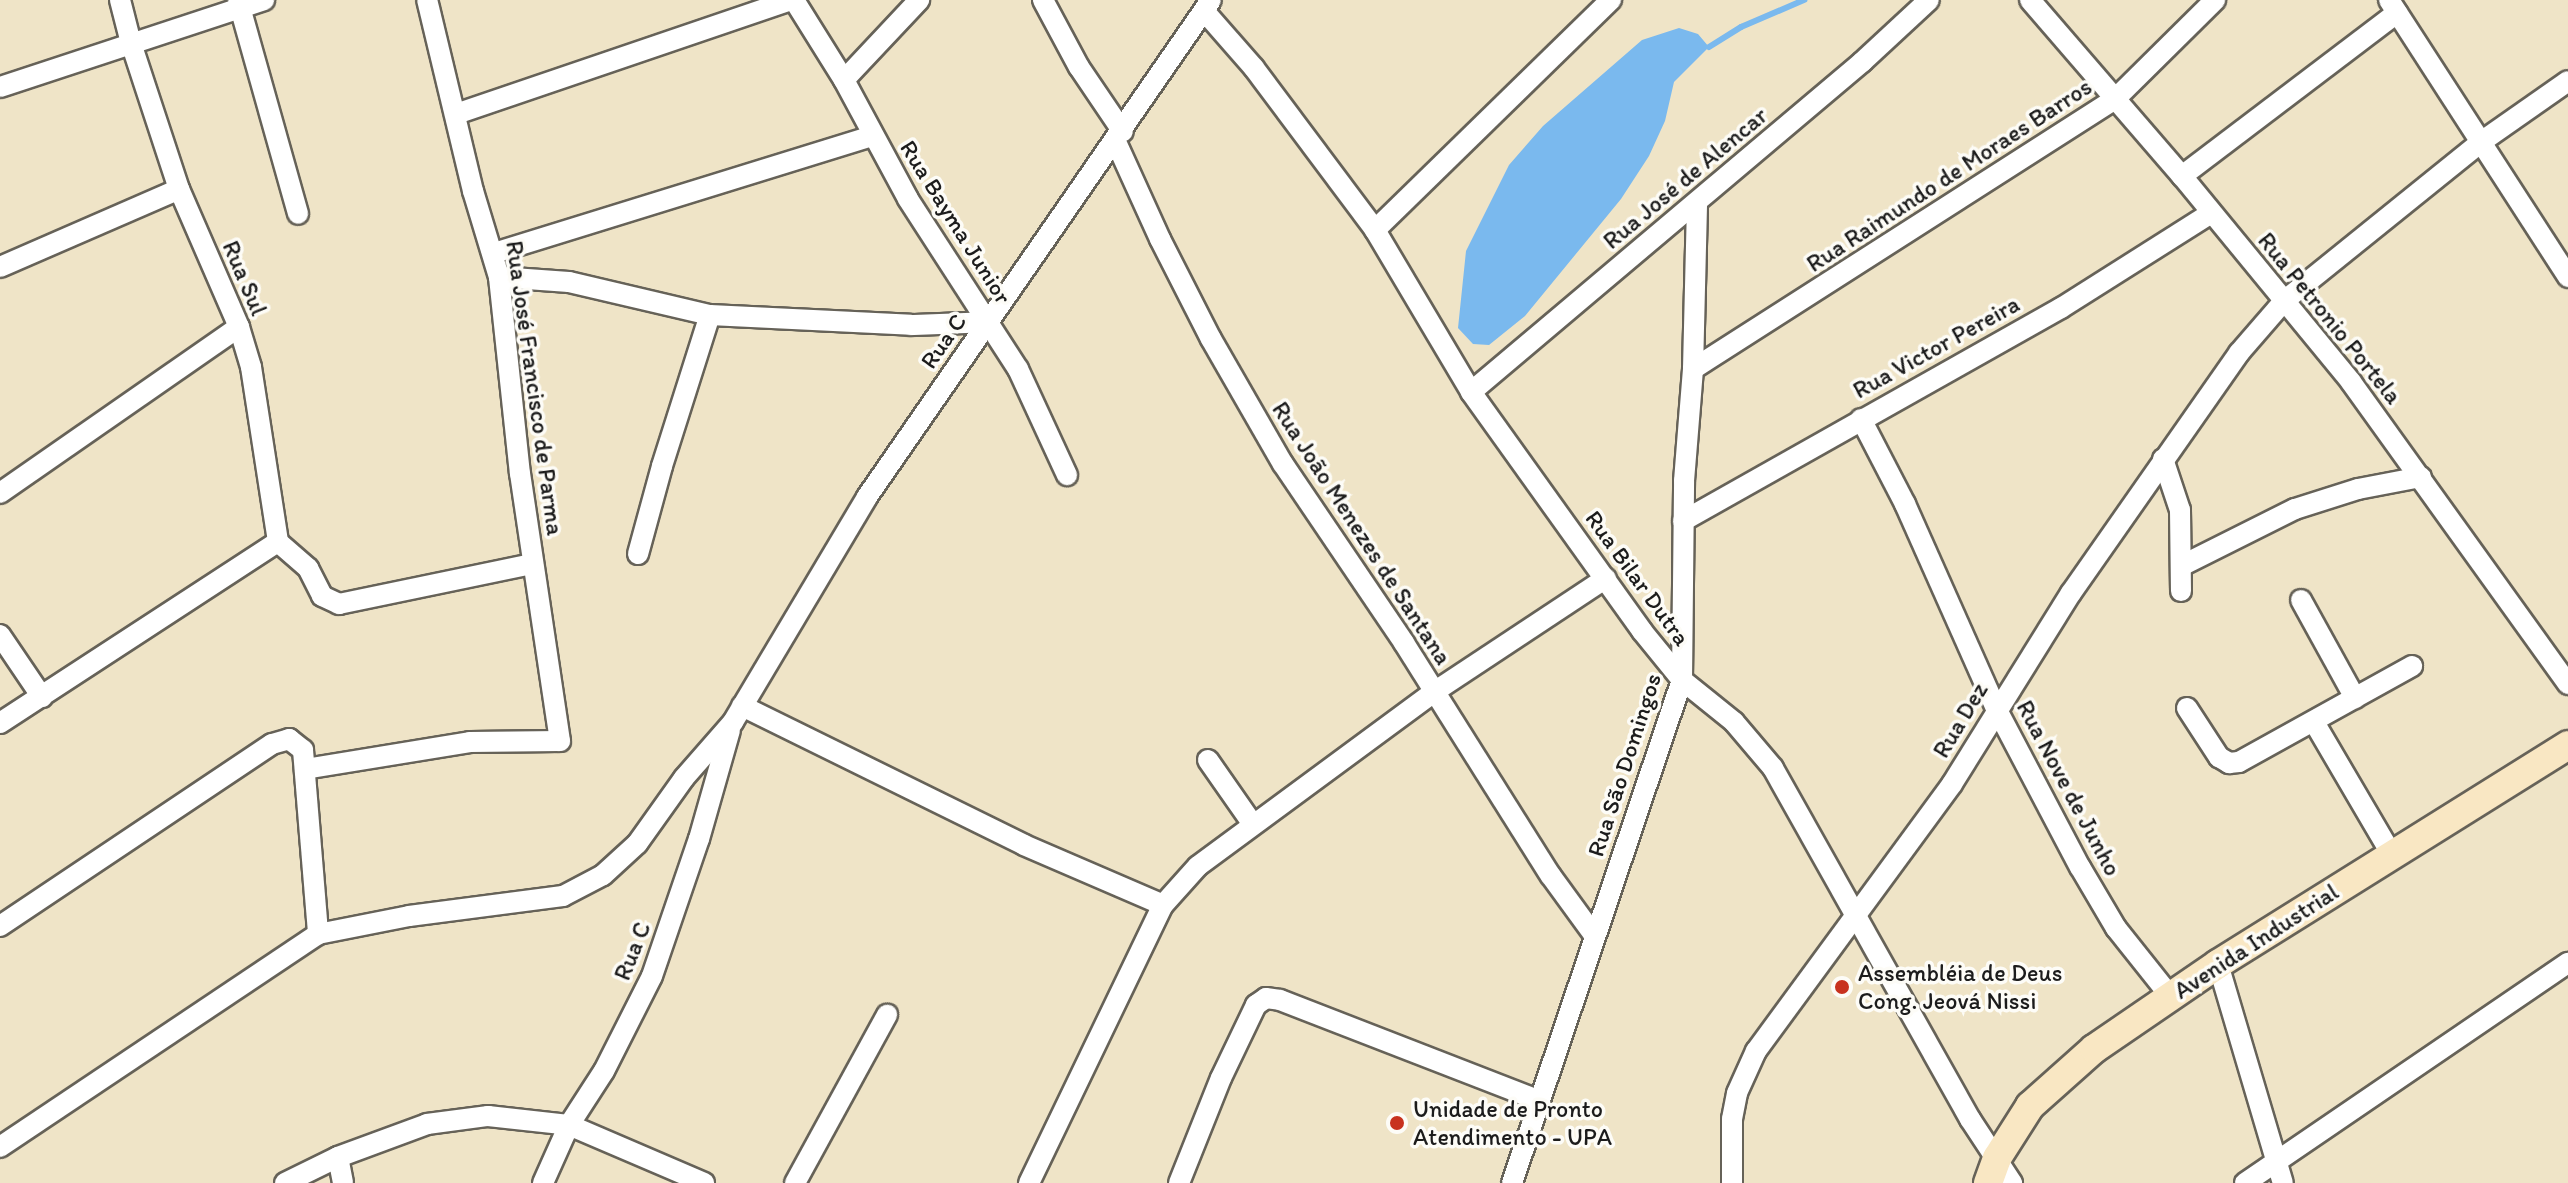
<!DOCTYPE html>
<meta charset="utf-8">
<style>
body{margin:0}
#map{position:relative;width:2568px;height:1183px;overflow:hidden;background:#efe4c7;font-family:Itim,sans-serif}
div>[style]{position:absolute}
.water>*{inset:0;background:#7ab9ee}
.stream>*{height:6px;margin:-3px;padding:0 3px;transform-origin:3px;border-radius:3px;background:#7ab9ee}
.roads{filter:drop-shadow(2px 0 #666258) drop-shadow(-2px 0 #666258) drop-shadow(0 2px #666258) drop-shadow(0 -2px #666258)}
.street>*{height:20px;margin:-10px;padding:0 10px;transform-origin:10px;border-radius:10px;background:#fff}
.secondary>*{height:28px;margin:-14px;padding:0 14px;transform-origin:14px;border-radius:14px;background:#f9e7c3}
.dots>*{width:22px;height:22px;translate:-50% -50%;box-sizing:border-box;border:4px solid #fdfcf7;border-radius:50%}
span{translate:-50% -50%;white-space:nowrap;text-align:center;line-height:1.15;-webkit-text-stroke:7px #fdfcf7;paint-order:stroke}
.street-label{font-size:24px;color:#1c1c1c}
.poi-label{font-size:24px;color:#1c1c1c}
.left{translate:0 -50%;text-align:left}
</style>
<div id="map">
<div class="water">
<i style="clip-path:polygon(1679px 28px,1698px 34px,1709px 47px,1674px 82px,1665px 121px,1649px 156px,1621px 199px,1525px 316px,1489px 345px,1473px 344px,1458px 328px,1466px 251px,1509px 165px,1543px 126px,1642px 40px)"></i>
</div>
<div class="stream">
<i style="left:1709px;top:47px;width:38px;rotate:-32deg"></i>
<i style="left:1741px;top:27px;width:69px;rotate:-23.2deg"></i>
</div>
<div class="roads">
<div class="street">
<i style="left:120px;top:0;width:44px;rotate:75.7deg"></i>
<i style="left:131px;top:43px;width:154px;rotate:71.8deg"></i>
<i style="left:179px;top:189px;width:150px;rotate:66.5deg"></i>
<i style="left:239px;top:327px;width:42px;rotate:73.3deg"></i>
<i style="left:251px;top:367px;width:177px;rotate:81.2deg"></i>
<i style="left:238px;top:0;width:222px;rotate:74.3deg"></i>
<i style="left:794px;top:0;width:94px;rotate:58deg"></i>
<i style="left:844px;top:80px;width:135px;rotate:61.7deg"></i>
<i style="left:908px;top:199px;width:202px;rotate:57.1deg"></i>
<i style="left:1018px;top:369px;width:117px;rotate:65.2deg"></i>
<i style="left:1043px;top:0;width:76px;rotate:61.8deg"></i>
<i style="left:1079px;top:67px;width:78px;rotate:55.9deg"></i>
<i style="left:2030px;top:0;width:233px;rotate:49.2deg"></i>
<i style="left:2182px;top:176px;width:266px;rotate:50.6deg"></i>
<i style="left:2351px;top:382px;width:372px;rotate:54.3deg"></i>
<i style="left:2389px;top:0;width:330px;rotate:57.1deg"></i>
<i style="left:1205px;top:12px;width:74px;rotate:48.8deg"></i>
<i style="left:1254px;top:68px;width:202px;rotate:53.2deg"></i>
<i style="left:1375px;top:230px;width:188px;rotate:59.3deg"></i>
<i style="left:1471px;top:392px;width:294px;rotate:54.4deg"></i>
<i style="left:1642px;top:631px;width:63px;rotate:50.8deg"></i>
<i style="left:1682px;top:680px;width:67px;rotate:38.9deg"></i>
<i style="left:1734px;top:722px;width:60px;rotate:49.7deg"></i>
<i style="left:1773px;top:768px;width:403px;rotate:60.7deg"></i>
<i style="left:1970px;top:1119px;width:77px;rotate:56.7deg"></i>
<i style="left:844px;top:80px;width:110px;rotate:-46.8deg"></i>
<i style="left:0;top:87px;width:278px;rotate:-18.2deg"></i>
<i style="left:456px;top:114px;width:353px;rotate:-18.8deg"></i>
<i style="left:1116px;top:142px;width:107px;rotate:65.6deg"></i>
<i style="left:1160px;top:239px;width:112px;rotate:63deg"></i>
<i style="left:1211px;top:339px;width:144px;rotate:60.1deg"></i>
<i style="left:1283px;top:464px;width:216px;rotate:55.9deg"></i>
<i style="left:1404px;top:643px;width:275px;rotate:57.8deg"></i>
<i style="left:1551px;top:876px;width:73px;rotate:53.9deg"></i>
<i style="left:2182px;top:176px;width:270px;rotate:-37.2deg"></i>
<i style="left:1375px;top:230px;width:330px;rotate:-44.3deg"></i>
<i style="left:494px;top:253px;width:395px;rotate:-17.2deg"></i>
<i style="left:0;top:267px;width:195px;rotate:-23.5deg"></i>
<i style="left:499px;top:277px;width:70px;rotate:4.1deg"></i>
<i style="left:569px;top:282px;width:145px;rotate:13.2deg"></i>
<i style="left:710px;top:315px;width:201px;rotate:2.8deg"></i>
<i style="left:911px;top:325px;width:77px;rotate:-2.2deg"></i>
<i style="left:1693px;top:369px;width:501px;rotate:-32.61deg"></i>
<i style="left:2115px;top:99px;width:141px;rotate:-44.7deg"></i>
<i style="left:1471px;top:392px;width:512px;rotate:-40.16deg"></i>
<i style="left:1862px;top:62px;width:91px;rotate:-42.8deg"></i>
<i style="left:1861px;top:419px;width:96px;rotate:62.6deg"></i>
<i style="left:1905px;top:504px;width:223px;rotate:66deg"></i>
<i style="left:1996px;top:708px;width:180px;rotate:62.2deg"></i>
<i style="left:2080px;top:867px;width:71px;rotate:59.5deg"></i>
<i style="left:2116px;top:928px;width:87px;rotate:51.5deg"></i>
<i style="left:2163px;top:459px;width:54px;rotate:71.6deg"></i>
<i style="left:2180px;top:510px;width:81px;rotate:89.3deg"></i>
<i style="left:0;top:493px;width:291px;rotate:-34.8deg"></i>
<i style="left:1683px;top:521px;width:434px;rotate:-29.4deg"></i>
<i style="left:2061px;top:308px;width:178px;rotate:-32.3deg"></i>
<i style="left:278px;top:542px;width:40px;rotate:41deg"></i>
<i style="left:308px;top:568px;width:31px;rotate:63deg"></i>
<i style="left:322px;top:596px;width:19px;rotate:25deg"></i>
<i style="left:339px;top:604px;width:198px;rotate:-11.7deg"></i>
<i style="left:638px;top:554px;width:91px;rotate:-74.7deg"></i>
<i style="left:662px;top:466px;width:158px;rotate:-72.4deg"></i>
<i style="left:2183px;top:565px;width:125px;rotate:-26.6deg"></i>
<i style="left:2295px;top:509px;width:66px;rotate:-17.6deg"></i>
<i style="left:2358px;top:489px;width:64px;rotate:-10.8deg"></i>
<i style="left:2301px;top:600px;width:112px;rotate:61.1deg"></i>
<i style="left:0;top:635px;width:75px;rotate:55.9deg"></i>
<i style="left:742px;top:706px;width:314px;rotate:26.2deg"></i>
<i style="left:1024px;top:845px;width:151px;rotate:23.3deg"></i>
<i style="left:2187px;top:708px;width:59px;rotate:56.9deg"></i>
<i style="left:2219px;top:757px;width:12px;rotate:31deg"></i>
<i style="left:2229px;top:763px;width:10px;rotate:-6deg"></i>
<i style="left:2239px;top:762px;width:198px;rotate:-29deg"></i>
<i style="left:2314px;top:722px;width:154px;rotate:59.6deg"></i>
<i style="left:0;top:723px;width:332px;rotate:-33.1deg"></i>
<i style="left:1208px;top:760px;width:77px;rotate:55.1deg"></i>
<i style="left:305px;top:769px;width:167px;rotate:-9.3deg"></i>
<i style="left:470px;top:742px;width:90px;rotate:-0.6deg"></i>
<i style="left:560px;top:741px;width:270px;rotate:-98.5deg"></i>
<i style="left:520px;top:474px;width:198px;rotate:-96.1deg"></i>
<i style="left:499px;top:277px;width:90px;rotate:-106.8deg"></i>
<i style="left:473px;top:191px;width:196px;rotate:-103.5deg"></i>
<i style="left:0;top:926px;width:327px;rotate:-33.8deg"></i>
<i style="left:272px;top:744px;width:18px;rotate:-16deg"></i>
<i style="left:289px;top:739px;width:18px;rotate:38deg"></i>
<i style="left:303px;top:750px;width:185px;rotate:85.3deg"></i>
<i style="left:2218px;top:964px;width:228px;rotate:73.5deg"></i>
<i style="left:0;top:1147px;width:383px;rotate:-33.8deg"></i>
<i style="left:318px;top:934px;width:93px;rotate:-11.2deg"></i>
<i style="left:409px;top:916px;width:155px;rotate:-7.4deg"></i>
<i style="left:563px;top:896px;width:45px;rotate:-27.7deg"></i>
<i style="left:603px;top:875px;width:46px;rotate:-42.4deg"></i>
<i style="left:637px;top:844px;width:81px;rotate:-54.5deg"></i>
<i style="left:684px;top:778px;width:74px;rotate:-48.8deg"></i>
<i style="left:733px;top:722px;width:262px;rotate:-59.2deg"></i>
<i style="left:867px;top:497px;width:604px;rotate:-55.31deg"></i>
<i style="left:338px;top:1157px;width:26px;rotate:79deg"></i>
<i style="left:285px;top:1183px;width:59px;rotate:-26.1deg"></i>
<i style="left:338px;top:1157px;width:95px;rotate:-20.3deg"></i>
<i style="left:427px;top:1124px;width:62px;rotate:-7.5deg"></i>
<i style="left:488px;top:1116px;width:81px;rotate:6.3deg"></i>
<i style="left:569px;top:1125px;width:147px;rotate:23.2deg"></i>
<i style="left:543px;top:1183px;width:64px;rotate:-65.9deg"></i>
<i style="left:569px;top:1125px;width:64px;rotate:-57.1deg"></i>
<i style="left:604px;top:1071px;width:106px;rotate:-63.2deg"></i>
<i style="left:652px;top:976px;width:145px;rotate:-71.1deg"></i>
<i style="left:699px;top:839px;width:113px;rotate:-74.1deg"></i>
<i style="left:795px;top:1183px;width:192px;rotate:-61.3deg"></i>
<i style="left:1029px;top:1183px;width:309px;rotate:-64.3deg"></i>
<i style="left:1163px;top:905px;width:52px;rotate:-48.1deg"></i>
<i style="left:1198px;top:866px;width:293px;rotate:-36.4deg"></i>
<i style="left:1434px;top:692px;width:206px;rotate:-33.5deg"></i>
<i style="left:1179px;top:1183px;width:113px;rotate:-68.2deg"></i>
<i style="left:1221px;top:1078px;width:81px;rotate:-64.4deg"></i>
<i style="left:1256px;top:1005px;width:12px;rotate:-35deg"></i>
<i style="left:1266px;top:998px;width:14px;rotate:8deg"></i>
<i style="left:1280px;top:1000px;width:279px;rotate:21.2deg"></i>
<i style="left:1512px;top:1183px;width:531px;rotate:-71.33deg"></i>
<i style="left:1682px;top:680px;width:199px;rotate:-89.4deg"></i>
<i style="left:1684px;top:481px;width:112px;rotate:-85.4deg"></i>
<i style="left:1693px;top:369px;width:167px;rotate:-88.6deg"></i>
<i style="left:1732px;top:1183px;width:64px;rotate:-90deg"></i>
<i style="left:1732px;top:1119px;width:26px;rotate:-79deg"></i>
<i style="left:1737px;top:1093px;width:46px;rotate:-65.7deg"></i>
<i style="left:1756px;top:1051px;width:331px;rotate:-53.7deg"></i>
<i style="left:1952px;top:784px;width:225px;rotate:-58.1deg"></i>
<i style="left:2071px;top:593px;width:293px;rotate:-55deg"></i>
<i style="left:2239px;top:353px;width:69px;rotate:-49.1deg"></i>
<i style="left:2284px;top:301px;width:253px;rotate:-38.9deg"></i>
<i style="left:2481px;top:142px;width:106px;rotate:-35deg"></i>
<i style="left:2245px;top:1183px;width:391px;rotate:-34.3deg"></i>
</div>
<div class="secondary">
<i style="left:1988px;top:1183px;width:27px;rotate:-70deg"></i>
<i style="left:1997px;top:1158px;width:62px;rotate:-57.6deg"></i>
<i style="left:2030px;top:1106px;width:86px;rotate:-41.7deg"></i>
<i style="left:2094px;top:1049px;width:150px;rotate:-34.4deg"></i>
<i style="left:2218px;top:964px;width:413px;rotate:-32deg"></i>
</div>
</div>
<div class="dots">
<i style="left:1842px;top:987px;background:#c8321e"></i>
<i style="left:1397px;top:1123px;background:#c8321e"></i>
</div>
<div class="street-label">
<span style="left:1949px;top:175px;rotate:-33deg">Rua Raimundo de Moraes Barros</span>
<span style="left:1685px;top:178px;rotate:-40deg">Rua José de Alencar</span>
<span style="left:956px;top:222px;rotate:58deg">Rua Bayma Junior</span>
<span style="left:245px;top:278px;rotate:67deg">Rua Sul</span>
<span style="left:2330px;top:318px;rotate:51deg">Rua Petronio Portela</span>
<span style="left:943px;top:341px;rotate:-55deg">Rua C</span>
<span style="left:1936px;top:347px;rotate:-29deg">Rua Victor Pereira</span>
<span style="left:535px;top:388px;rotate:82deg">Rua José Francisco de Parma</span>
<span style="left:1362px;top:533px;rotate:57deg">Rua João Menezes de Santana</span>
<span style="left:1638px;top:578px;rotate:54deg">Rua Bilar Dutra</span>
<span style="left:1960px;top:720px;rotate:-59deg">Rua Dez</span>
<span style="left:1624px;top:765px;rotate:-72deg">Rua São Domingos</span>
<span style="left:2069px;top:788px;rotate:62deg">Rua Nove de Junho</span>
<span style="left:2256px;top:941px;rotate:-33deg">Avenida Industrial</span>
<span style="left:632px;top:951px;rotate:-68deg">Rua C</span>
</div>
<div class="poi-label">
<span class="left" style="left:1858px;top:987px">Assembléia de Deus<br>Cong. Jeová Nissi</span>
<span class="left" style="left:1413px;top:1123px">Unidade de Pronto<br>Atendimento - UPA</span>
</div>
</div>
